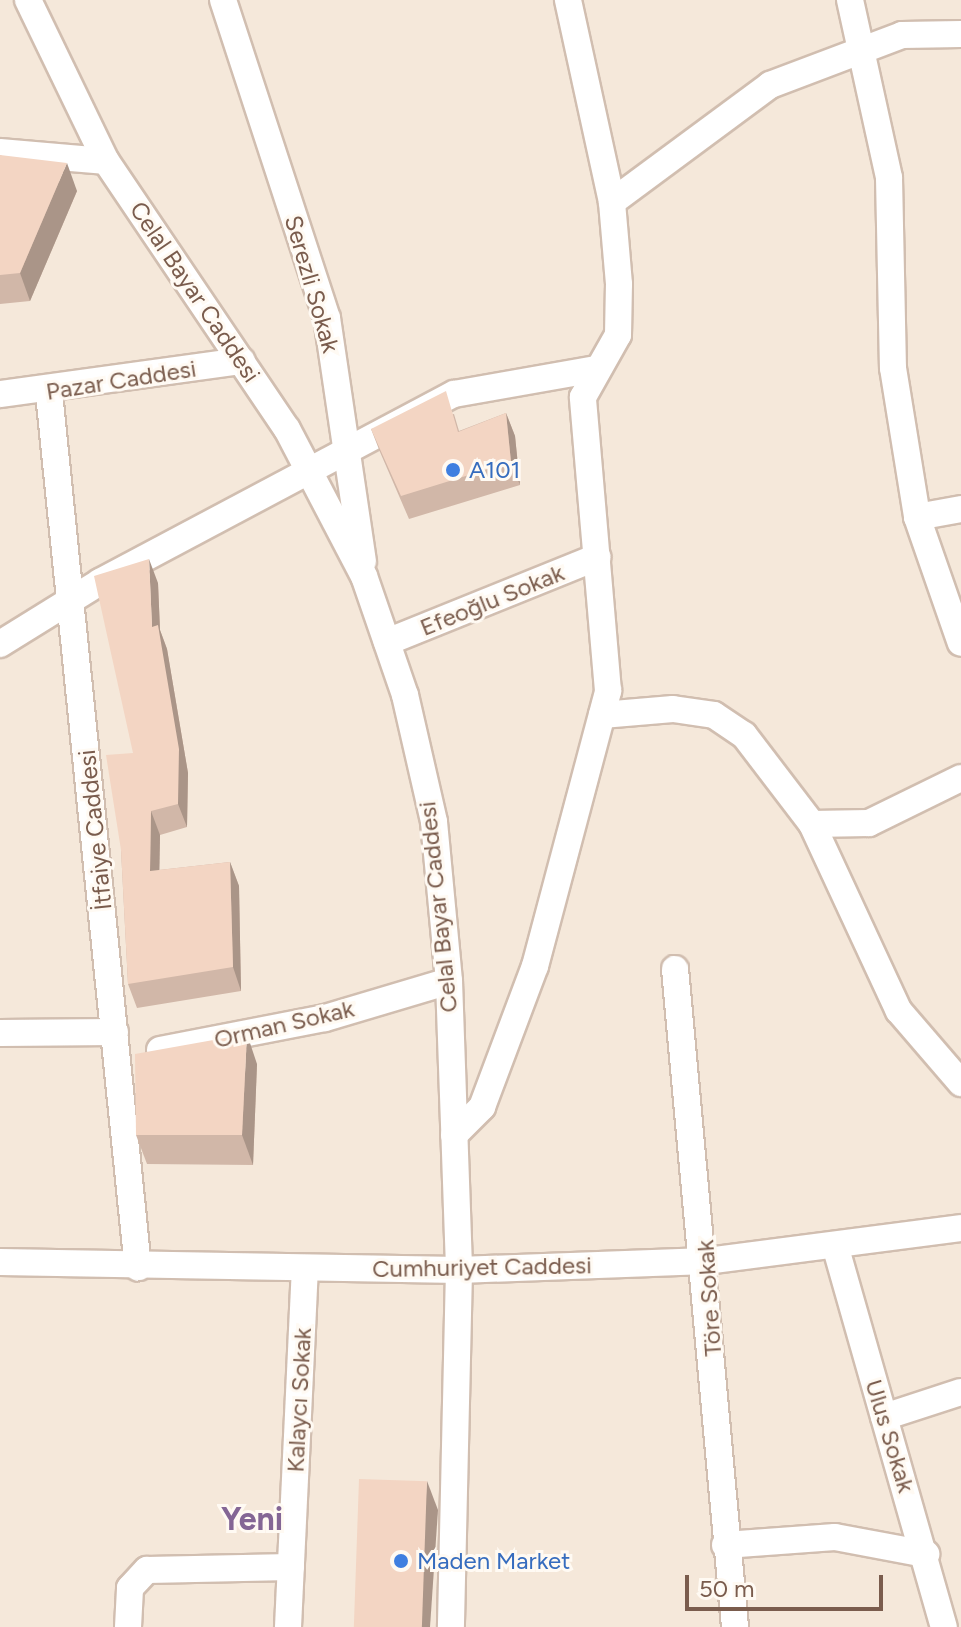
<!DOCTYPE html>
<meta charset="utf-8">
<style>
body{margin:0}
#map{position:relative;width:961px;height:1627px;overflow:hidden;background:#fdf6ec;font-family:Figtree,sans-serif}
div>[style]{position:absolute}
.residential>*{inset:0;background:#f5e8da;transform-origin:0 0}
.roads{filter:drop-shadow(2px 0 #d1beb0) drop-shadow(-2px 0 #d1beb0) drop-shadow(0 2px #d1beb0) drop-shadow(0 -2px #d1beb0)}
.minor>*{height:26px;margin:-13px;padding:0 13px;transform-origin:13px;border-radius:13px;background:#fff}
.wall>*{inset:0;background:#d1b7a8}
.shaded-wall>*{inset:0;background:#aa9588}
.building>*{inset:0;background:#f3d5c3;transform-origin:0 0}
.dots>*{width:22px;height:22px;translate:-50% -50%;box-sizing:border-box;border:4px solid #fffaf3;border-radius:50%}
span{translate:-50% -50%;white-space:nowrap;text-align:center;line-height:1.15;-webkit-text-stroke:6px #fffaf3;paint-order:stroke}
.street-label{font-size:24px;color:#7a5c4d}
.shop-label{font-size:24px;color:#366cbe}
.left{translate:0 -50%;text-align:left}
.district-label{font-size:32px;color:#846695;font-weight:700}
.scale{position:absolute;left:685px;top:1575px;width:198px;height:36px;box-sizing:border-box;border:4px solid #7a5c4d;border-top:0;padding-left:10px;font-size:24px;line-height:28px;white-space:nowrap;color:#7a5c4d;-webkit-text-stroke:6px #fffaf3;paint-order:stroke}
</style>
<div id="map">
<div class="residential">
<i style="left:0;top:0;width:961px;height:1627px"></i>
</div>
<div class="roads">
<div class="minor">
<i style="left:28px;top:0;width:179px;rotate:64.2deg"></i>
<i style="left:106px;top:161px;width:323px;rotate:56deg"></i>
<i style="left:287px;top:429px;width:166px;rotate:62.4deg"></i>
<i style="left:364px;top:576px;width:126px;rotate:71deg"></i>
<i style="left:405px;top:695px;width:130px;rotate:77.1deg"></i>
<i style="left:434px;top:822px;width:160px;rotate:84.6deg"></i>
<i style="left:449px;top:981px;width:289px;rotate:88deg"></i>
<i style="left:459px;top:1270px;width:357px;rotate:91.3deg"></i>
<i style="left:223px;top:0;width:335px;rotate:71.9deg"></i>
<i style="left:327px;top:318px;width:246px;rotate:81.6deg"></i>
<i style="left:850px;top:0;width:182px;rotate:77.6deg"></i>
<i style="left:889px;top:178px;width:190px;rotate:88.8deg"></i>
<i style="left:893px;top:368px;width:151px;rotate:80.8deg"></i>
<i style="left:917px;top:517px;width:133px;rotate:70.8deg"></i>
<i style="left:0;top:152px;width:106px;rotate:4.9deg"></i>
<i style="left:612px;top:202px;width:197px;rotate:-36.5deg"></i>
<i style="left:770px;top:85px;width:141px;rotate:-20.7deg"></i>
<i style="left:902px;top:35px;width:59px;rotate:-1deg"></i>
<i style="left:49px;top:393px;width:879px;rotate:84.19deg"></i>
<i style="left:0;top:394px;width:244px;rotate:-7.8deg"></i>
<i style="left:917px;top:517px;width:45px;rotate:-10.3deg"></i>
<i style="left:387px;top:642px;width:227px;rotate:-22deg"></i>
<i style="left:0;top:644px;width:118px;rotate:-31.8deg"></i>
<i style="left:100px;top:582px;width:401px;rotate:-28deg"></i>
<i style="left:454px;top:394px;width:144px;rotate:-10deg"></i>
<i style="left:602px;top:715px;width:71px;rotate:-4.8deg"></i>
<i style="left:673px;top:709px;width:41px;rotate:8.3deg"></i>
<i style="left:714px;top:715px;width:36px;rotate:34deg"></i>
<i style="left:744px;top:735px;width:112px;rotate:52.6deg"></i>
<i style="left:812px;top:824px;width:206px;rotate:65.1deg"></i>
<i style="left:899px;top:1011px;width:95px;rotate:49.3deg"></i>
<i style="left:812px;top:824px;width:57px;rotate:-1deg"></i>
<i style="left:869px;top:823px;width:102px;rotate:-26.1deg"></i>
<i style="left:675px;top:969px;width:661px;rotate:84.79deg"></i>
<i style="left:0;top:1033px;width:115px;rotate:-0.5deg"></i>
<i style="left:160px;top:1050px;width:168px;rotate:-11deg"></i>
<i style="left:325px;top:1018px;width:129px;rotate:-16.6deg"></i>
<i style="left:454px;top:1135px;width:40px;rotate:-45deg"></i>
<i style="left:482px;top:1107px;width:151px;rotate:-69.4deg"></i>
<i style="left:535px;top:966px;width:285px;rotate:-75.1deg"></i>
<i style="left:608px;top:691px;width:295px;rotate:-94.9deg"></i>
<i style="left:583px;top:397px;width:71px;rotate:-60.6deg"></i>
<i style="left:618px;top:335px;width:51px;rotate:-88.9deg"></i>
<i style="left:619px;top:284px;width:82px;rotate:-94.9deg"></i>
<i style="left:612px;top:202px;width:207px;rotate:-102.3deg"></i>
<i style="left:835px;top:1245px;width:397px;rotate:74.1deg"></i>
<i style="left:0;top:1262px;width:459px;rotate:1deg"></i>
<i style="left:459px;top:1270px;width:248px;rotate:-2.1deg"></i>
<i style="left:707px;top:1261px;width:256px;rotate:-7.4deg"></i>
<i style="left:884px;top:1417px;width:81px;rotate:-18deg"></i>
<i style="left:725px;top:1545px;width:110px;rotate:-4.2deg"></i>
<i style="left:835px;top:1537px;width:93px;rotate:10.6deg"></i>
<i style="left:128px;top:1627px;width:39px;rotate:-87deg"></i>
<i style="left:130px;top:1588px;width:25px;rotate:-47deg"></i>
<i style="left:147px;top:1570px;width:144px;rotate:-1.2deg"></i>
<i style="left:288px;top:1627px;width:358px;rotate:-87.3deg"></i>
</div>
</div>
<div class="wall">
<i style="clip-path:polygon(0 155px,77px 191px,30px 301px,0 304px)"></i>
<i style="clip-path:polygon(506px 413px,515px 436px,520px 485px,409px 519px,380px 452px,371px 429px,454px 414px,459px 431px)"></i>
<i style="clip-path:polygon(158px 583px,160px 630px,167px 649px,188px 773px,187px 827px,160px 835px,159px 870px,230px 862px,239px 886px,241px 991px,137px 1008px,128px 984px,121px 850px,133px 753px)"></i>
<i style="clip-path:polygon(257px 1064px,253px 1165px,147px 1164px,136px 1135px)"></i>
</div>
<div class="shaded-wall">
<i style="clip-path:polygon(67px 163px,77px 191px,30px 301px,20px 273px)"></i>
<i style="clip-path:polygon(506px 413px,515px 436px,520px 485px,511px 462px)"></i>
<i style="clip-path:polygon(149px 559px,158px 583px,160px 630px,167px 649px,188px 773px,187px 827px,178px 804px,152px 627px)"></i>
<i style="clip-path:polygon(151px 811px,160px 835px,159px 895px,150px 871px)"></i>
<i style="clip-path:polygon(230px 862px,239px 886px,241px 991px,233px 967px)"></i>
<i style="clip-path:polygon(247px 1034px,257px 1064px,253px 1165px,242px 1135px)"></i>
<i style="clip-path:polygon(427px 1481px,438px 1510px,430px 1627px,417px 1627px)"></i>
</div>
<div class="building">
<i style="clip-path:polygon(0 155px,67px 163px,20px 273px,0 275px)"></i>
<i style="clip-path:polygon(446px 391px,458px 432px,506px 413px,511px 462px,401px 496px,371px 429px)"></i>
<i style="clip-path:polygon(149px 559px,152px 627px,158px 625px,179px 749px,178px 804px,151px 811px,150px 871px,230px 862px,233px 967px,128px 984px,121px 850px,106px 755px,133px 753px,94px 576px)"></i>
<i style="clip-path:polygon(247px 1034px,242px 1135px,136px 1135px,135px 1054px)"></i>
<i style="left:359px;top:1479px;width:68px;height:148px;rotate:2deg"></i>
</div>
<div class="dots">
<i style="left:453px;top:470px;background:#3f7fe0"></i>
<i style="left:401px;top:1561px;background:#3f7fe0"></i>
</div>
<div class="street-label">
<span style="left:312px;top:284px;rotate:74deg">Serezli Sokak</span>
<span style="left:195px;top:292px;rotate:56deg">Celal Bayar Caddesi</span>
<span style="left:121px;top:380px;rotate:-9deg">Pazar Caddesi</span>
<span style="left:492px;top:600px;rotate:-22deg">Efeoğlu Sokak</span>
<span style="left:95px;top:830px;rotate:-96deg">İtfaiye Caddesi</span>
<span style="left:438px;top:907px;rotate:-96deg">Celal Bayar Caddesi</span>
<span style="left:284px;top:1024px;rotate:-13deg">Orman Sokak</span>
<span style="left:482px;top:1267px;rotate:-1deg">Cumhuriyet Caddesi</span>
<span style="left:709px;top:1298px;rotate:-94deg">Töre Sokak</span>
<span style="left:299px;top:1400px;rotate:-87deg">Kalaycı Sokak</span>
<span style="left:890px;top:1436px;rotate:73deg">Ulus Sokak</span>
</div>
<div class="shop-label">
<span class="left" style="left:469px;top:470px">A101</span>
<span class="left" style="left:417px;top:1561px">Maden Market</span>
</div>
<div class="district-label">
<span style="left:252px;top:1519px">Yeni</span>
</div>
<div class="scale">50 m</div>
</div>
